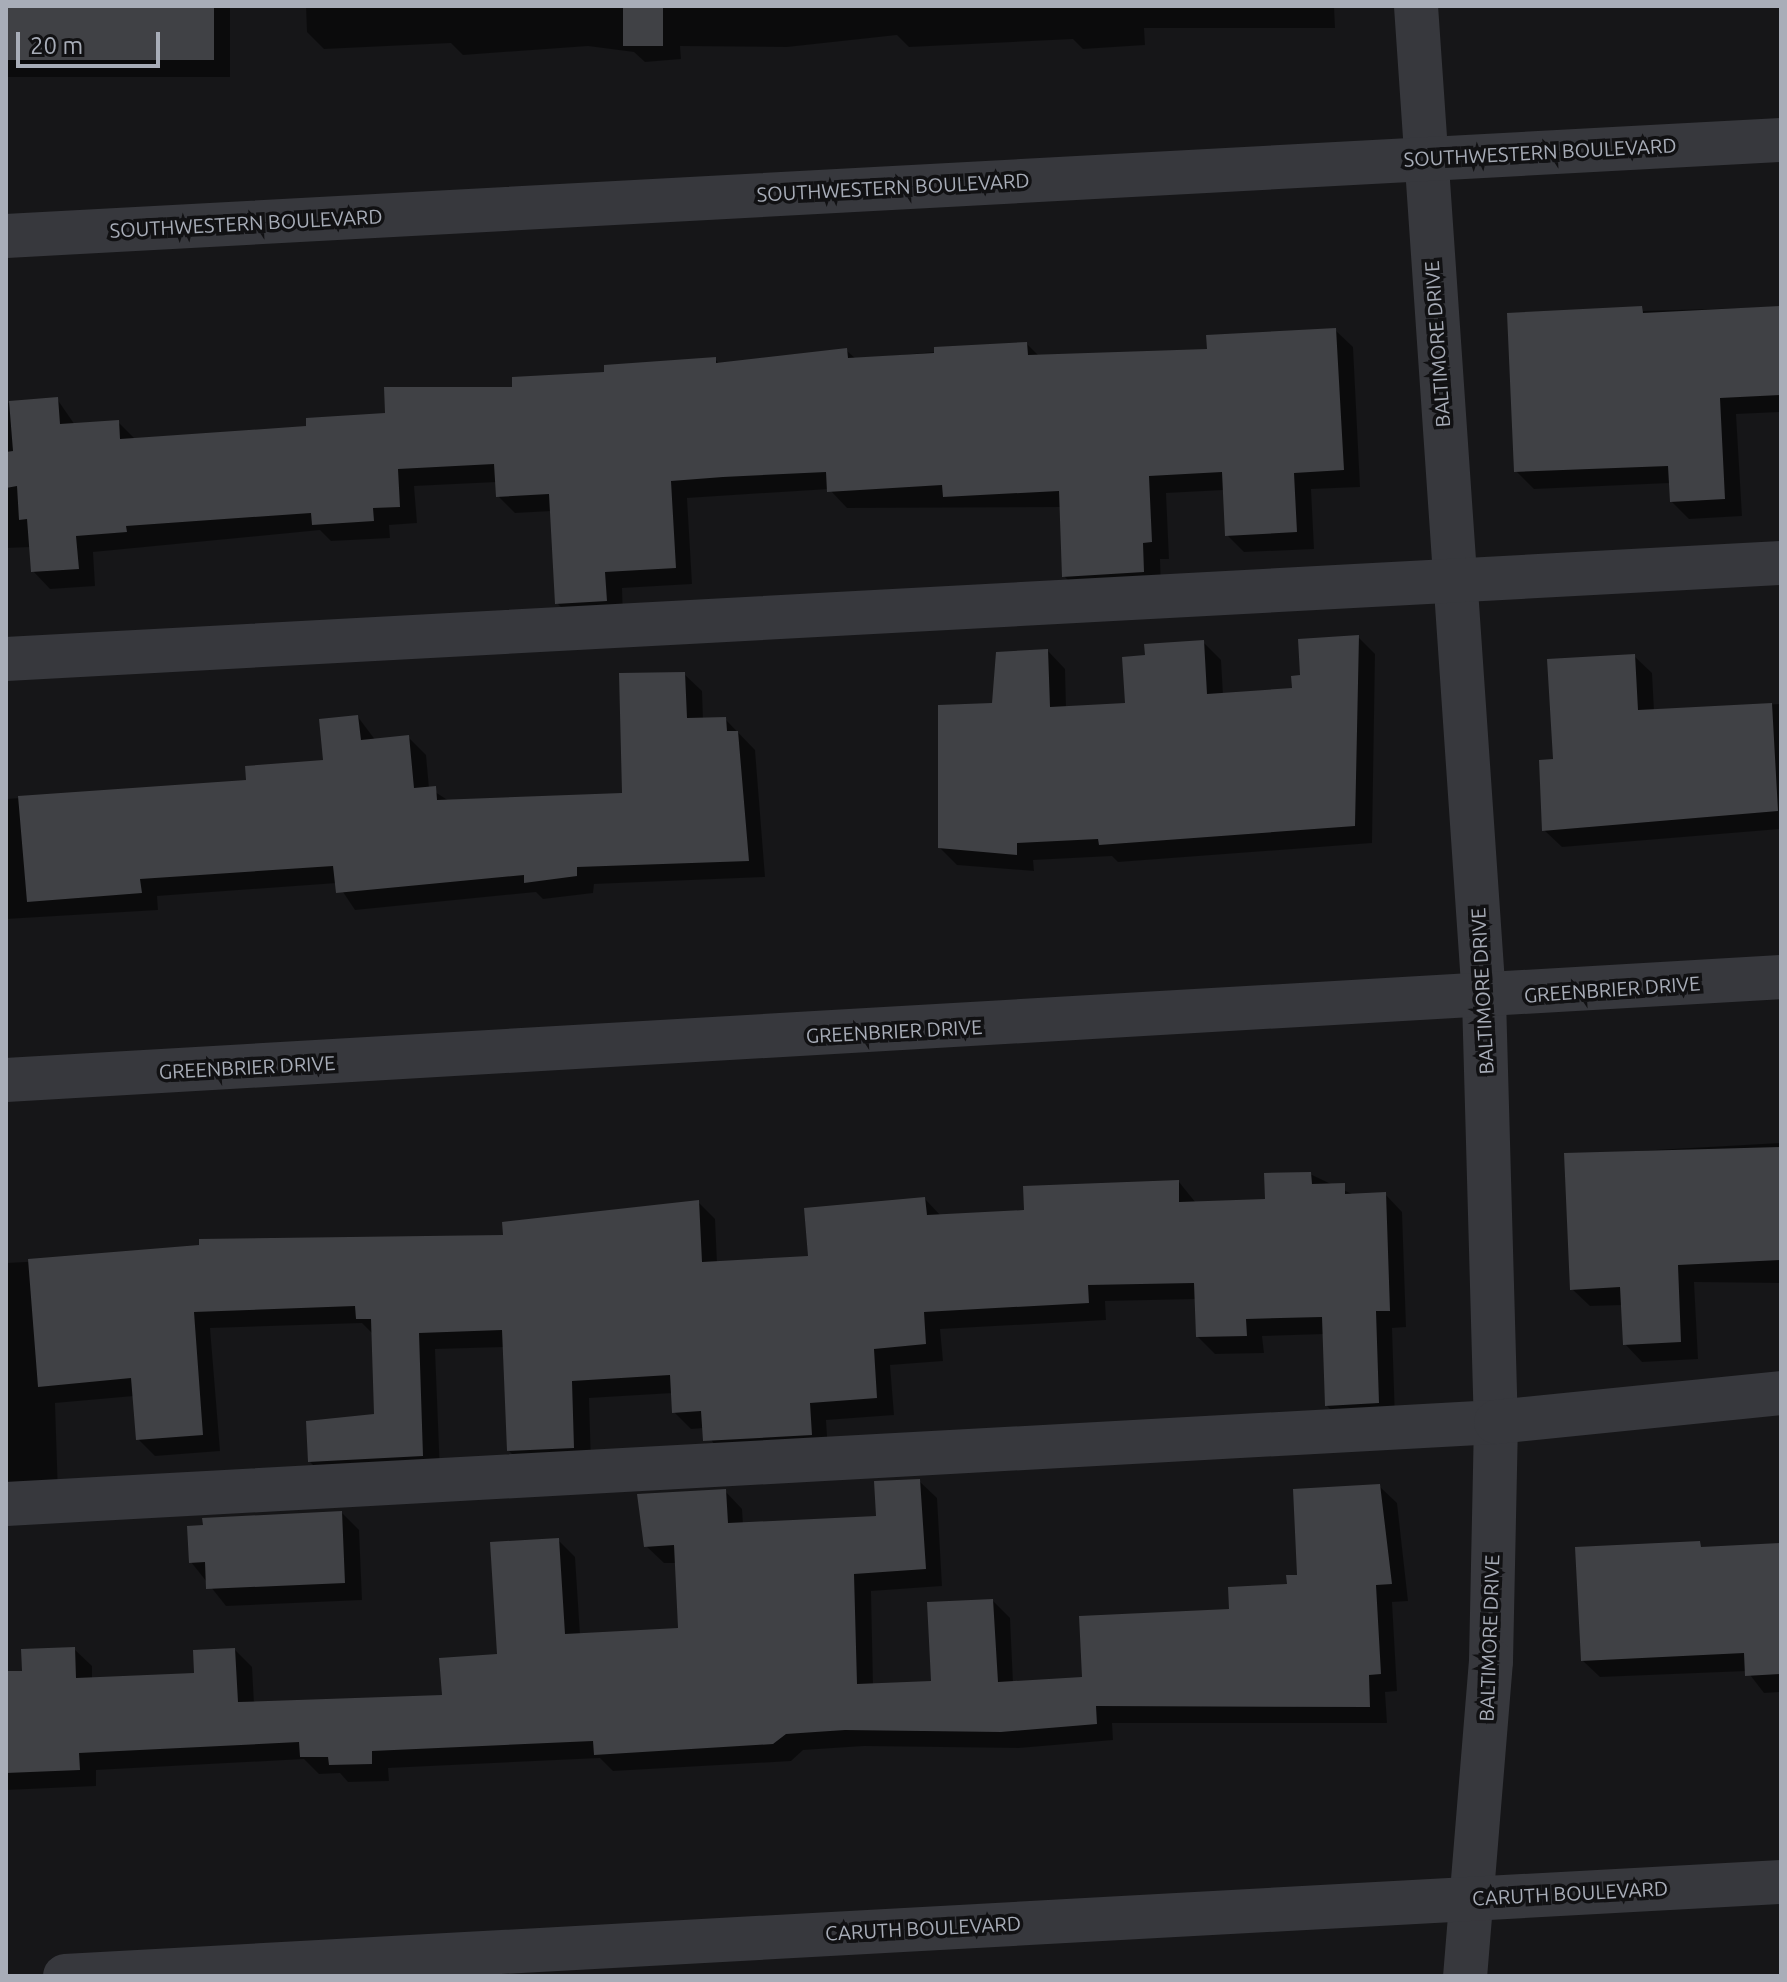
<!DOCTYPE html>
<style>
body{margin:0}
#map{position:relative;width:1787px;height:1982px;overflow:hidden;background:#161618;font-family:Ubuntu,sans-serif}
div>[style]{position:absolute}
.shadow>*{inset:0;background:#0007;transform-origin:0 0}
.building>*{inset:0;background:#404145;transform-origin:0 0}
.minor>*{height:44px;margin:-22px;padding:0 22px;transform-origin:22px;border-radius:22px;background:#37383d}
span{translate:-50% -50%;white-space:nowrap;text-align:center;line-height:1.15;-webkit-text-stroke:7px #111113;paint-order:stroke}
.street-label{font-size:20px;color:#a8adb8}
.frame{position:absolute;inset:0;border:8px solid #a8adb8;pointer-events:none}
.scale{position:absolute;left:16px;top:32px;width:144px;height:36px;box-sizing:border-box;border:4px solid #a8adb8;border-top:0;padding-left:10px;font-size:24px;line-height:28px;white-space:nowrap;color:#a8adb8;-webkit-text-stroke:6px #111113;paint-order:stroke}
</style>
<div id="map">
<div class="shadow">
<i style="left:6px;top:6px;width:224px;height:71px"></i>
<i style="clip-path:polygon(306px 6px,1334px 6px,1335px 28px,1144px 28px,1145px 45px,1083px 49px,1073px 39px,909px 47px,897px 35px,787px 47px,680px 46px,681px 59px,645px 62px,634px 52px,588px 46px,463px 55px,451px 43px,324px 49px,307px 32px)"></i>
<i style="clip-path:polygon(1781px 307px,1781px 412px,1736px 414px,1742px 516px,1689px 519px,1671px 501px,1670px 483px,1534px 489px,1516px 471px,1509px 315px)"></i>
<i style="clip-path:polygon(1335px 330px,1353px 347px,1360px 487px,1311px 489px,1314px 549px,1244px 552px,1227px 535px,1224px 490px,1166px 493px,1169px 559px,1160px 559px,1161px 589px,1081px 593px,1064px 576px,1061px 507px,847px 508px,829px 489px,687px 498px,692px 584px,622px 588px,623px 618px,575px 621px,557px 603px,552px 511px,515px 513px,498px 496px,497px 482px,414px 486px,417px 523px,389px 525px,390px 538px,331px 541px,320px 530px,93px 552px,95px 586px,50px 589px,33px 571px,31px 547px,6px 548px,6px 403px,57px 399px,75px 425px,118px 422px,136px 440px,308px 428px,715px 359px,720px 365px,846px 350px,856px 359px,1027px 344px,1040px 357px,1209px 351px)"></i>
<i style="clip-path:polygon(1358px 637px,1375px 654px,1372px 843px,1118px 862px,1112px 856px,1033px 860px,1034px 871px,957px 865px,940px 848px,994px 705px,1048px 651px,1065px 669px,1066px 708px,1127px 705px,1147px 657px,1203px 642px,1221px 660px,1223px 695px,1294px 690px)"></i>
<i style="clip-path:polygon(1634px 656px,1652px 673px,1654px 711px,1781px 704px,1781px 829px,1562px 847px,1544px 830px,1555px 761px)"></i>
<i style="clip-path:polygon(684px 674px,702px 691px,703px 720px,725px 719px,755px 750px,765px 877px,594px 884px,593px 893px,543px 899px,536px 892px,355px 910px,337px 883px,157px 896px,158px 910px,6px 919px,6px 799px,248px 782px,325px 762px,358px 717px,376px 741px,408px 737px,426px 755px,429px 788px,449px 801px,624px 795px)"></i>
<i style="clip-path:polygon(1781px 1143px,1781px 1283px,1694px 1282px,1698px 1359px,1642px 1362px,1625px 1344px,1623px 1305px,1590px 1306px,1572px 1289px,1566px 1155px)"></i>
<i style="clip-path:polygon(1310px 1174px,1354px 1195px,1385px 1194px,1402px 1212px,1406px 1327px,1392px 1328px,1395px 1420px,1344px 1423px,1327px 1406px,1325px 1334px,1262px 1336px,1264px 1353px,1215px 1354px,1198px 1337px,1197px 1299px,1105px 1301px,1106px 1320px,940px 1329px,943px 1361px,890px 1365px,894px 1415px,826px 1420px,828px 1451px,722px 1457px,704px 1428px,691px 1429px,674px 1412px,673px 1393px,589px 1398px,591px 1464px,526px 1468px,509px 1451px,505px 1347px,435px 1349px,440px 1473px,327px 1479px,310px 1462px,376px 1416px,373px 1334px,362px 1323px,210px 1328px,220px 1451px,155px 1456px,138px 1439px,134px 1396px,55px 1403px,58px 1494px,6px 1504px,6px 1263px,505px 1237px,698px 1202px,715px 1219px,717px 1263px,810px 1258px,925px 1199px,941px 1216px,1026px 1212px,1179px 1182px,1196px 1203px,1267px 1201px)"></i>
<i style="clip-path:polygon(919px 1481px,937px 1498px,942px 1586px,871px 1591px,873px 1686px,933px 1682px,993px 1601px,1010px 1618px,1013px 1683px,1084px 1679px,1289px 1586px,1379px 1486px,1397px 1503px,1408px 1601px,1392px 1602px,1397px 1691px,1385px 1692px,1387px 1723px,1112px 1723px,1113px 1740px,1019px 1748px,864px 1746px,803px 1750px,791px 1761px,613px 1771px,600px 1758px,388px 1768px,389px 1781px,348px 1782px,340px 1773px,319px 1774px,304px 1759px,96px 1770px,96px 1786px,6px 1790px,6px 1673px,25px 1673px,74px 1649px,92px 1666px,92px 1679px,196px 1675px,235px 1650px,252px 1667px,254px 1704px,444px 1697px,500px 1656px,558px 1540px,575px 1557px,580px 1635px,680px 1630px,677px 1563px,664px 1563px,646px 1546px,725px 1491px,742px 1509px,743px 1525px,878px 1518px)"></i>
<i style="clip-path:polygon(342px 1513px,359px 1530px,362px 1600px,226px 1606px,191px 1562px)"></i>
<i style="clip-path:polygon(1781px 1545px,1781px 1692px,1764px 1693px,1747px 1671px,1600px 1677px,1582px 1660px)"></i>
</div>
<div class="building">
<i style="left:6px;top:6px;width:208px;height:54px"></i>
<i style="left:623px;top:6px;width:40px;height:40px"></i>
<i style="clip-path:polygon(1642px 306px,1643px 313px,1781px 306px,1781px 395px,1720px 398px,1725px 499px,1670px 502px,1668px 466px,1514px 472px,1507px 313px)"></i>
<i style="clip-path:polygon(1336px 328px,1344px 470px,1294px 473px,1297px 532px,1225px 536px,1222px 472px,1149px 476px,1152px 542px,1143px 543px,1144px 572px,1062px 577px,1059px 491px,943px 497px,942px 485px,827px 492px,826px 472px,723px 477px,671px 481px,676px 568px,605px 572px,607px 601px,555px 604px,549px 494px,496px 497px,494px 464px,398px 469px,400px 507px,373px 508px,374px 521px,312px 525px,311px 513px,126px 526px,127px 532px,76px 536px,79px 569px,31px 572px,27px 519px,19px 520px,17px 486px,6px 488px,6px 452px,13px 451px,9px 401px,58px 397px,60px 424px,119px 420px,120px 439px,306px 426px,306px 418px,385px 413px,384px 387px,512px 387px,512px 377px,604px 372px,604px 365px,716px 357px,716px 363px,847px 348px,848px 358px,934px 353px,934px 347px,1027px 342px,1028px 355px,1207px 349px,1206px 335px)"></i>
<i style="clip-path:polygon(1359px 635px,1355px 826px,1099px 845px,1098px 839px,1017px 843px,1017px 855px,938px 848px,938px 705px,992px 703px,996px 652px,1048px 649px,1050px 707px,1125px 703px,1122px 657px,1145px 655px,1144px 644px,1204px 640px,1207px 694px,1292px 688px,1291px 676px,1300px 675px,1298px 639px)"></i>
<i style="clip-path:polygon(1635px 654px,1638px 710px,1772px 703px,1778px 811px,1542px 831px,1539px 760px,1553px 759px,1547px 659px)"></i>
<i style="clip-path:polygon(685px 672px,687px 718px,726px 717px,727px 731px,738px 731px,749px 861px,577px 867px,577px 876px,524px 883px,524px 875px,336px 893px,333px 866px,140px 879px,142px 893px,27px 902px,18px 796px,246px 780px,245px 766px,323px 760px,319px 719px,358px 715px,361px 740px,409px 735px,414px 788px,436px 786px,437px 800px,622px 793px,619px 673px)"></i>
<i style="clip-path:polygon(1781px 1147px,1781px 1260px,1678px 1265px,1681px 1342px,1623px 1345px,1620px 1287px,1570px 1290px,1564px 1153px)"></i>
<i style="clip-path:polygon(1311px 1172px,1312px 1184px,1345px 1183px,1345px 1194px,1386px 1192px,1390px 1311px,1376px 1311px,1379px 1403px,1325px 1406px,1322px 1317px,1246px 1319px,1247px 1336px,1196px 1337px,1194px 1283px,1088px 1285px,1089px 1303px,924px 1312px,926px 1344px,874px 1349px,877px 1398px,810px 1403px,812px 1435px,703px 1441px,701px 1411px,672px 1413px,670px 1375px,572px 1381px,574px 1448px,507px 1451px,502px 1330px,419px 1333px,423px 1456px,308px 1462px,306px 1421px,374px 1414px,371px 1319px,356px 1319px,355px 1306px,194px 1312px,203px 1435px,136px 1440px,131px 1378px,38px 1387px,28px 1259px,199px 1245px,199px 1239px,503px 1235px,502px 1222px,699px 1200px,702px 1262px,808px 1256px,804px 1208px,925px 1197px,927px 1215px,1024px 1210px,1023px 1186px,1179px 1180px,1179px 1202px,1265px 1199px,1264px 1173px)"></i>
<i style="clip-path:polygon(920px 1479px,926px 1569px,854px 1574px,857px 1684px,931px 1681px,927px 1602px,993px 1599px,998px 1682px,1082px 1677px,1079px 1616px,1229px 1609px,1228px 1587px,1287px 1584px,1286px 1575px,1297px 1575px,1293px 1489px,1380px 1484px,1392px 1584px,1376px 1585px,1381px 1674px,1369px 1675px,1370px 1707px,1096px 1706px,1097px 1724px,1001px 1732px,845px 1730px,786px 1734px,773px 1744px,594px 1755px,593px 1741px,372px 1751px,372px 1764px,329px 1765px,328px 1757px,300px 1757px,299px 1742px,79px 1753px,80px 1770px,6px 1773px,6px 1671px,22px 1671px,21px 1649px,75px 1647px,76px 1678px,194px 1673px,193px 1650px,235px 1648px,238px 1702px,442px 1695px,439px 1658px,497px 1654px,490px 1542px,559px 1538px,565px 1634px,678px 1628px,674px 1545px,644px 1547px,637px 1494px,726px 1489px,728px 1523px,876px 1516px,874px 1481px)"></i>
<i style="clip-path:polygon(342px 1511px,345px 1583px,206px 1589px,205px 1562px,189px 1563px,187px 1526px,203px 1525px,202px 1518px)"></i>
<i style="clip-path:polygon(1700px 1541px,1701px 1547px,1781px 1543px,1781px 1674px,1745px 1676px,1744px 1653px,1581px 1661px,1575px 1547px)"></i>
</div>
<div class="minor">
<i style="left:1416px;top:6px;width:995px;rotate:86.08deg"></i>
<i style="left:1484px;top:999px;width:423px;rotate:88.4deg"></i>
<i style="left:1496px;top:1422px;width:239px;rotate:91.2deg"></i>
<i style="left:1491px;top:1661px;width:316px;rotate:94.7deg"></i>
<i style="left:6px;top:236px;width:1778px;rotate:-3.1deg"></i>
<i style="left:6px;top:659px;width:1778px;rotate:-3.1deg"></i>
<i style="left:6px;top:1080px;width:1778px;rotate:-3.32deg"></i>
<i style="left:6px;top:1504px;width:1492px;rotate:-3.15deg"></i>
<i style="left:1496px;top:1422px;width:286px;rotate:-5.8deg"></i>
<i style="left:65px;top:1976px;width:1719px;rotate:-3.14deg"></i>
</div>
<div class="street-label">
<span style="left:1540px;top:152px;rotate:-3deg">SOUTHWESTERN BOULEVARD</span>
<span style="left:893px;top:187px;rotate:-3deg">SOUTHWESTERN BOULEVARD</span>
<span style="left:246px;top:223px;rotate:-3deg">SOUTHWESTERN BOULEVARD</span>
<span style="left:1437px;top:344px;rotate:-94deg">BALTIMORE DRIVE</span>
<span style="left:1612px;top:989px;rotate:-4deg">GREENBRIER DRIVE</span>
<span style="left:1482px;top:991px;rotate:-93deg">BALTIMORE DRIVE</span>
<span style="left:894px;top:1031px;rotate:-3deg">GREENBRIER DRIVE</span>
<span style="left:247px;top:1067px;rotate:-3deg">GREENBRIER DRIVE</span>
<span style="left:1489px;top:1638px;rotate:-88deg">BALTIMORE DRIVE</span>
<span style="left:1570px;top:1893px;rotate:-3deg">CARUTH BOULEVARD</span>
<span style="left:923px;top:1928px;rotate:-3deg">CARUTH BOULEVARD</span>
</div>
<div class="frame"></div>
<div class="scale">20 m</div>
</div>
